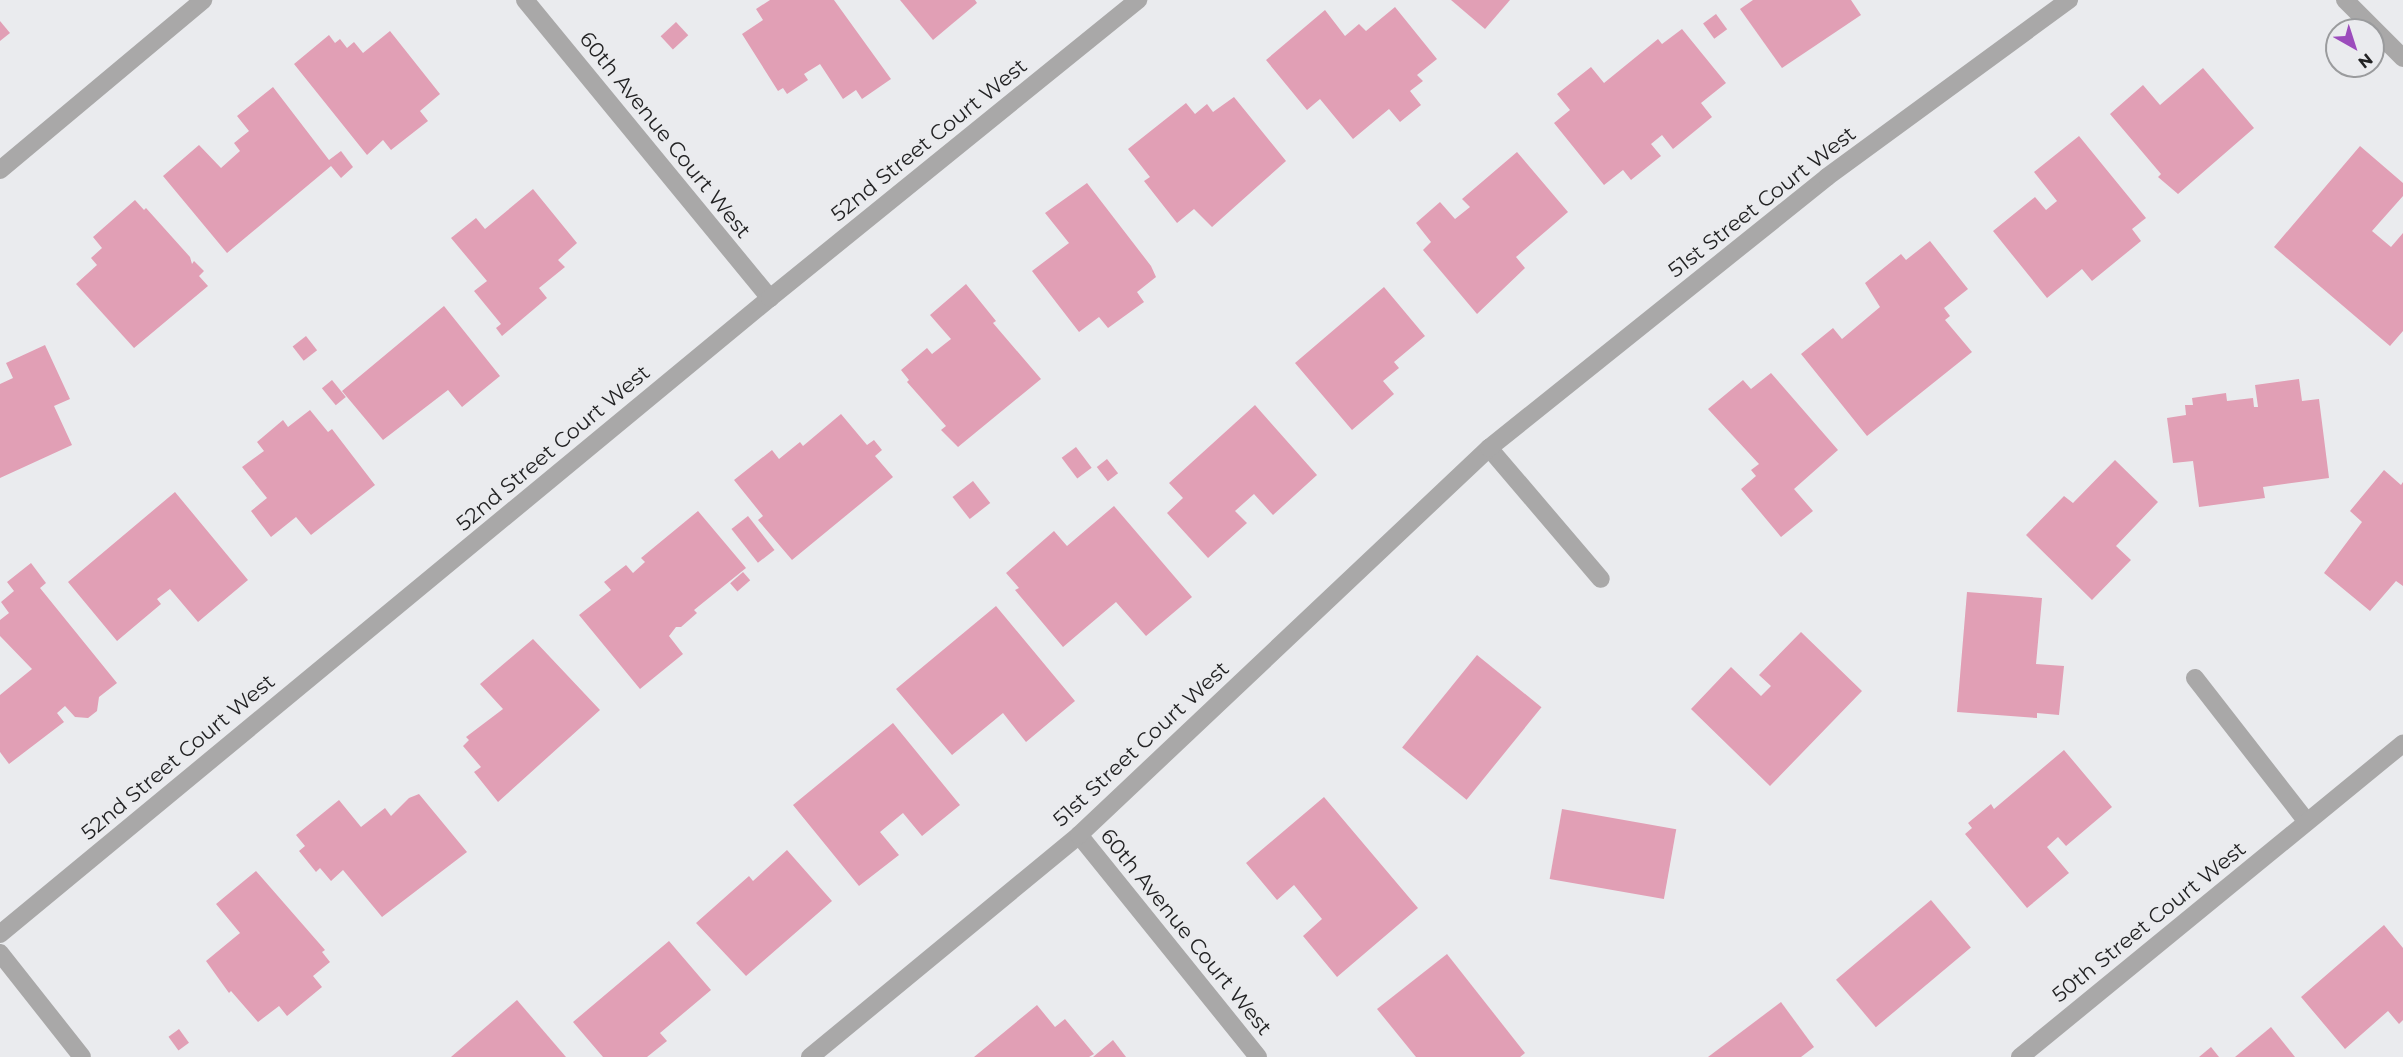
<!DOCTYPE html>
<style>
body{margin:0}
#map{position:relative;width:2403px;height:1057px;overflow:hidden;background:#eaebee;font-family:Montserrat,sans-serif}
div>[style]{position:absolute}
.building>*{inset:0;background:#e19fb5;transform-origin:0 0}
.minor>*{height:18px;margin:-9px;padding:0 9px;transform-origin:9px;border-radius:9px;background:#a9a8a8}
span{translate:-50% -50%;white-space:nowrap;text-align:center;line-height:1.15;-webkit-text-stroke:4.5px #eaebee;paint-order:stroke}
.street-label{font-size:21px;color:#232324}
.north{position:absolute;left:2325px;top:18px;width:60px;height:60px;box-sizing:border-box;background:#eaebee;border:2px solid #9a9b9d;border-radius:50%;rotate:141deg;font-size:16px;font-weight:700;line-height:24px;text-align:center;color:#232324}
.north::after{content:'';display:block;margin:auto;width:21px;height:27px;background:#9c4cbc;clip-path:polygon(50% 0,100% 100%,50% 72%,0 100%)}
</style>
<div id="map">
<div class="building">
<i style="clip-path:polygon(770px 0,834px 0,891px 79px,862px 99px,856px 90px,843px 99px,820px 64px,804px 74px,808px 80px,787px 94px,783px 88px,778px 91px,742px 34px,763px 20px,756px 9px)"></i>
<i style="clip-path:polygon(900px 0,975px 0,977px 3px,933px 40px)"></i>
<i style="clip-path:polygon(1451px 0,1510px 0,1485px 29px)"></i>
<i style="clip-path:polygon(1753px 0,1851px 0,1861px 15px,1782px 68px,1740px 9px)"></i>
<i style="clip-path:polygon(1395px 7px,1437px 59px,1417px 75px,1423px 81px,1410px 91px,1421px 105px,1400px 122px,1389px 109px,1353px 139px,1320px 99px,1307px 110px,1266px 60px,1325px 10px,1345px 36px,1359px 24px,1366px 31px)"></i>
<i style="left:1716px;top:14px;width:19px;height:16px;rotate:54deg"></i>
<i style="clip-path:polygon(0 21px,10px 33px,0 41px)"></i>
<i style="left:676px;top:22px;width:18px;height:21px;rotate:47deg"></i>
<i style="clip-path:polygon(1682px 29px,1726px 83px,1701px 103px,1712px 117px,1673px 149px,1662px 135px,1651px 144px,1661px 156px,1631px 180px,1623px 170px,1604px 185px,1554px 123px,1570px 110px,1557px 94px,1591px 67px,1604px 83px,1658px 39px,1662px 44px)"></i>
<i style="clip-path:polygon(390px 31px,440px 94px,420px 111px,428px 121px,391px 150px,383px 140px,367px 155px,294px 64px,329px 35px,335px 43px,340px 39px,347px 48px,354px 42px,363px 53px)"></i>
<i style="clip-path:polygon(2203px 68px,2254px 128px,2178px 194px,2158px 177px,2161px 174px,2110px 114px,2143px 85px,2160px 105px)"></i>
<i style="clip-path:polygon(273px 87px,329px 160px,341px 151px,353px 167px,341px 178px,331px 166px,227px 253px,163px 176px,199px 145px,221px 168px,240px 151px,234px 143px,249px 131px,237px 116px)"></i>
<i style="clip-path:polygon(1234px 97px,1286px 161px,1212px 227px,1194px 209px,1177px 223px,1144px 181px,1150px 177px,1128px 149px,1186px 103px,1195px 114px,1207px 104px,1213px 112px)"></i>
<i style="clip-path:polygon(2079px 136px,2146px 218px,2132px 229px,2141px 241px,2092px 281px,2082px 269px,2047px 298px,1993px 231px,2035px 197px,2046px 210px,2057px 201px,2034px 172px)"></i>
<i style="clip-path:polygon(2360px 146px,2403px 183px,2403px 196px,2372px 231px,2391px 247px,2403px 233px,2403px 331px,2390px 346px,2274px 247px)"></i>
<i style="clip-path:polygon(1517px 152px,1568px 212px,1516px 257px,1525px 268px,1477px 314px,1423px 250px,1431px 242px,1416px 223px,1440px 202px,1455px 219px,1470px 207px,1462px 199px)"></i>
<i style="clip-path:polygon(1087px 183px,1151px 266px,1156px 277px,1137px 292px,1144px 302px,1108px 328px,1099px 317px,1079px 332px,1032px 271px,1069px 243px,1045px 213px)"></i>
<i style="clip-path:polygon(533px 189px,577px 243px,558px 260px,565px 267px,539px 288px,547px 298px,502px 336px,496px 328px,501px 324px,474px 291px,487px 281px,451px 238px,476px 218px,485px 229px)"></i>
<i style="clip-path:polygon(135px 200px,144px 210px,146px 208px,190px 257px,192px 264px,194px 261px,204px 271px,199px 276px,208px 286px,134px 348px,76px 284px,97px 265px,91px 258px,102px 248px,93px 237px)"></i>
<i style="clip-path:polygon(1930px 241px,1968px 289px,1944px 308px,1950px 316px,1945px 320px,1972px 352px,1867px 436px,1801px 354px,1833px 328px,1842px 339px,1880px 307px,1865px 283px,1901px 254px,1906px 260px)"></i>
<i style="clip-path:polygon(966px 284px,996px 321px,993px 323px,1041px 379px,958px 447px,941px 430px,946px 426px,907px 382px,909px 380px,901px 370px,927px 348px,932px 354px,951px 339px,930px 315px)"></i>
<i style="clip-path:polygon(1384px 287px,1425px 336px,1394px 362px,1399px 368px,1383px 381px,1394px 394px,1352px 430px,1295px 363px)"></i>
<i style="clip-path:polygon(444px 306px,500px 376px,462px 407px,448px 390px,383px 440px,342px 391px)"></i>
<i style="left:306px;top:336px;width:18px;height:17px;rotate:52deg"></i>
<i style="clip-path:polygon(45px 345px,70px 399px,54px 406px,72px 445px,0 478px,0 384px,13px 378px,6px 363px)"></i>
<i style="clip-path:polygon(1771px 373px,1838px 450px,1794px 489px,1813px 511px,1781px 537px,1741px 489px,1756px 476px,1751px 470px,1759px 464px,1708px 409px,1743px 380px,1751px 389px)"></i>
<i style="clip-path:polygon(2299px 379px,2302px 401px,2319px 399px,2329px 478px,2263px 487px,2265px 498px,2199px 507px,2193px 461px,2173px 463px,2167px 418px,2186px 415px,2185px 405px,2193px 405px,2192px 398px,2226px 393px,2227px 401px,2253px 398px,2254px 407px,2258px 407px,2255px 385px)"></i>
<i style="left:332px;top:380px;width:22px;height:13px;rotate:51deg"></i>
<i style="clip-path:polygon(1255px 405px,1317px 475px,1273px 515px,1254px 494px,1235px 511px,1247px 523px,1208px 558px,1167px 513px,1183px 498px,1169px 483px)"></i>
<i style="clip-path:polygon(310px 410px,328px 432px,332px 429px,375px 485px,311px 535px,296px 517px,271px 537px,251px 511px,267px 498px,242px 467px,264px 451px,257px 442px,283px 420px,288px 427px)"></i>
<i style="clip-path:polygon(841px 414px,867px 445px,874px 440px,882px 450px,875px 456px,893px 477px,792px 560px,758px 520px,763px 516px,734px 480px,772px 450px,779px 459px,800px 442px,803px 446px)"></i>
<i style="left:1076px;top:447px;width:26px;height:18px;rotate:53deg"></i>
<i style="left:1107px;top:459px;width:18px;height:13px;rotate:52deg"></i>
<i style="clip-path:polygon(2115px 460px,2158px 502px,2116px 546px,2131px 560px,2092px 600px,2026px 535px,2064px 496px,2073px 503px)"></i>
<i style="clip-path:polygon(2384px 470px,2401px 485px,2403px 482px,2403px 586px,2396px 581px,2370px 611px,2324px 573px,2362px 522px,2350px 511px)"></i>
<i style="left:973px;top:481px;width:28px;height:26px;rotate:52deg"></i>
<i style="clip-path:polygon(175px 492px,248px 580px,198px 622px,170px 589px,157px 599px,161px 604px,117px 641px,68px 582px)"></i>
<i style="clip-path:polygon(1114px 506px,1192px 597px,1146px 636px,1116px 602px,1063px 647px,1015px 590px,1019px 588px,1006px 573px,1054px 531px,1067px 546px)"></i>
<i style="clip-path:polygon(698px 511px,746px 568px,694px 610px,697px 613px,681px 627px,676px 627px,669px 636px,683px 654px,640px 689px,579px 615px,611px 590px,604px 582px,626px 565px,633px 573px,645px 562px,641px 558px)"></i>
<i style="left:748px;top:516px;width:43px;height:21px;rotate:52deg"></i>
<i style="clip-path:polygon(31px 563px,46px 583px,40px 588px,117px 683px,99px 697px,97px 711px,88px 718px,75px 717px,65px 706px,57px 713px,64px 722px,9px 764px,0 752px,0 695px,32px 669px,0 636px,0 620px,9px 613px,1px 602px,14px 591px,7px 582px)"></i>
<i style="left:743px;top:572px;width:11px;height:17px;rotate:49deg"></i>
<i style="clip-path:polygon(1967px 592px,2042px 598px,2036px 664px,2064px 666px,2059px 715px,2037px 713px,2037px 718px,1957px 712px)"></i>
<i style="clip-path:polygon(996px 606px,1075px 701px,1026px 742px,1003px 713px,952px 755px,896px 689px)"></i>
<i style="clip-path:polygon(1801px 632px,1862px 691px,1770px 786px,1691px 709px,1731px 667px,1761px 696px,1771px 686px,1759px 675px)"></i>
<i style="clip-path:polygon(533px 639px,600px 710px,498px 802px,474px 772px,481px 767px,463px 746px,469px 740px,466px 737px,503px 709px,480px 684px)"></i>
<i style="left:1477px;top:655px;width:83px;height:119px;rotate:39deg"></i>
<i style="clip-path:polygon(893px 723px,960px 805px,922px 836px,903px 813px,880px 832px,899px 855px,859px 886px,793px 805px)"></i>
<i style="clip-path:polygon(2064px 750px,2112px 807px,2066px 846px,2058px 837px,2047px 847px,2069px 873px,2027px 908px,1965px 834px,1972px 828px,1968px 823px,1991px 804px,1994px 809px)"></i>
<i style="clip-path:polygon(419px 794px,467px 852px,382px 917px,343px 870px,331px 881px,320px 868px,316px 872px,299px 851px,305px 846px,296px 835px,339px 800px,361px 827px,385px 808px,391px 816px,409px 798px)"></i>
<i style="clip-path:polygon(1324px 797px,1418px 908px,1337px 977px,1303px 936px,1322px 919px,1294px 885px,1277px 900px,1246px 863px)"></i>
<i style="left:1562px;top:809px;width:116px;height:71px;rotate:10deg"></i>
<i style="clip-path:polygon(787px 850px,832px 901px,746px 976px,696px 923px,749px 876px,753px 881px)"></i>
<i style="clip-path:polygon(256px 871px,325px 950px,322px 952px,330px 962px,313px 976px,322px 987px,287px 1016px,279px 1006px,258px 1022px,231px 991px,229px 993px,206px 961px,240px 933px,216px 904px)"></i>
<i style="left:1931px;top:900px;width:62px;height:124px;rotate:50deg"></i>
<i style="clip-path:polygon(2384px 925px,2403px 948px,2403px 1020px,2399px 1024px,2388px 1011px,2345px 1049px,2301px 997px)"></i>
<i style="clip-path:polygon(669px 941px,711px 990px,660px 1033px,667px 1041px,647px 1057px,603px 1057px,573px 1022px)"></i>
<i style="clip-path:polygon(1447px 954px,1525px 1053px,1520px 1057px,1416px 1057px,1377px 1009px)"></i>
<i style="clip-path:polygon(517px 1000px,566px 1057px,451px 1057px)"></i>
<i style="clip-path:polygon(1781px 1002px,1814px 1047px,1801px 1057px,1708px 1057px)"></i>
<i style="clip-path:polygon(1037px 1005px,1055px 1027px,1065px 1019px,1094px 1054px,1089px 1057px,974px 1057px)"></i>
<i style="clip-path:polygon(2271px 1027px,2295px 1057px,2235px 1057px)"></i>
<i style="left:179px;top:1029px;width:17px;height:13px;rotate:54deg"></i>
<i style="clip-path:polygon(1113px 1040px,1126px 1057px,1093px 1057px)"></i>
<i style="clip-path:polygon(2211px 1047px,2219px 1057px,2199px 1057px)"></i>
</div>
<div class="minor">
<i style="left:525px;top:0;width:386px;rotate:50.6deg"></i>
<i style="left:2345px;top:0;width:82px;rotate:45deg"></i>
<i style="left:0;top:170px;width:265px;rotate:-39.9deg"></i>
<i style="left:1489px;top:448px;width:172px;rotate:49.5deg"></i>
<i style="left:2195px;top:678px;width:182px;rotate:52.1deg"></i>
<i style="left:1079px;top:835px;width:285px;rotate:51.1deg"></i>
<i style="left:0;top:934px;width:999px;rotate:-39.56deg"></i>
<i style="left:770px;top:298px;width:474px;rotate:-39deg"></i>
<i style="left:0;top:953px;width:132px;rotate:51.7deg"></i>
<i style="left:810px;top:1057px;width:349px;rotate:-39.5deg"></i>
<i style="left:1079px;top:835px;width:564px;rotate:-43.35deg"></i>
<i style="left:1489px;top:448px;width:433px;rotate:-38.7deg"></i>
<i style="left:1827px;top:177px;width:300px;rotate:-36.2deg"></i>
<i style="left:2020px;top:1057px;width:495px;rotate:-39.3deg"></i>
</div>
<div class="street-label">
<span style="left:665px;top:135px;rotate:51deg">60th Avenue Court West</span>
<span style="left:929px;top:140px;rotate:-39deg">52nd Street Court West</span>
<span style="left:1762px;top:202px;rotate:-38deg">51st Street Court West</span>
<span style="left:553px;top:448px;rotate:-40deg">52nd Street Court West</span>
<span style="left:1141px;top:744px;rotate:-43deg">51st Street Court West</span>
<span style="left:178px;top:757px;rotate:-40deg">52nd Street Court West</span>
<span style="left:2149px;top:922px;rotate:-39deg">50th Street Court West</span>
<span style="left:1186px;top:932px;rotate:51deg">60th Avenue Court West</span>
</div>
<div class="north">N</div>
</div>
